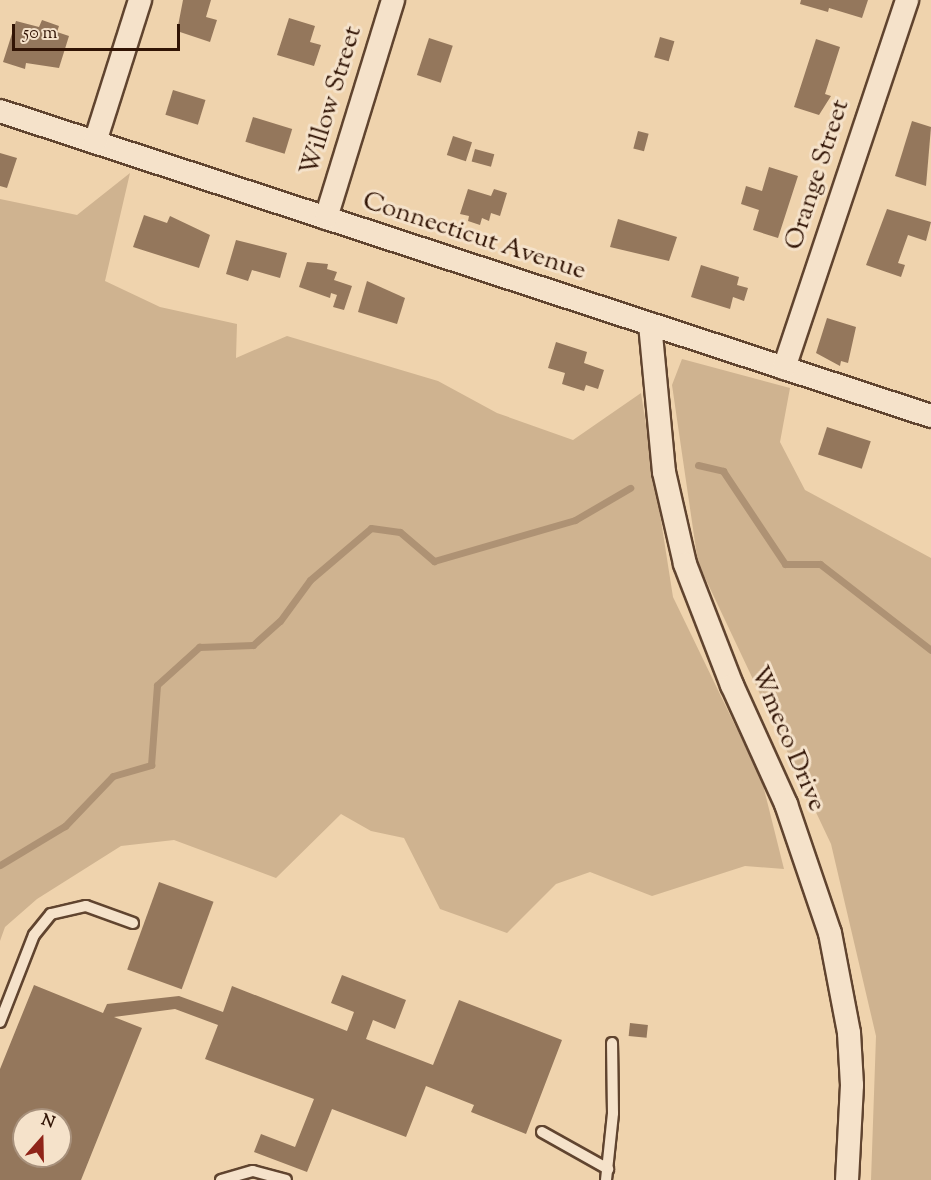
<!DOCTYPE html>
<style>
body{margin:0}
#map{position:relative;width:931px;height:1180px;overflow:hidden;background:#efd3ad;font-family:"Sorts Mill Goudy",serif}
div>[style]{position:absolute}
.green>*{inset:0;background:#cfb390}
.stream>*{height:7px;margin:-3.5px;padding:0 3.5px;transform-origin:3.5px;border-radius:3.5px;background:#ae9274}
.building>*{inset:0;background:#94775c;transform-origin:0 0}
.roads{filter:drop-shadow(2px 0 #60442f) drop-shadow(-2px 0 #60442f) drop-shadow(0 2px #60442f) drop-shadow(0 -2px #60442f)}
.service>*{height:10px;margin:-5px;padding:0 5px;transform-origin:5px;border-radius:5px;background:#f5e2ca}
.minor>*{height:22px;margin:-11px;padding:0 11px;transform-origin:11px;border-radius:11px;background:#f5e2ca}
span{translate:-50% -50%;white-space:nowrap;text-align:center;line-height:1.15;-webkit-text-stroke:6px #f5e2ca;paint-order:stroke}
.street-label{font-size:26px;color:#311405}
.north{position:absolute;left:12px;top:1108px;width:60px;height:60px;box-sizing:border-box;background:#f5e2ca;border:2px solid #a7907b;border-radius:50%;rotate:20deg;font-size:16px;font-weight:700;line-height:24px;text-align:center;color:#311405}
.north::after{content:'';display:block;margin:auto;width:21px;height:27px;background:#8f2418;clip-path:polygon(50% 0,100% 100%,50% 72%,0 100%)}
.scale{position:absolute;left:12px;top:24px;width:168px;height:27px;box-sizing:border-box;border:3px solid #311405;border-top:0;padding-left:8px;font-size:18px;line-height:21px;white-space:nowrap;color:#311405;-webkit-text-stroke:4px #f5e2ca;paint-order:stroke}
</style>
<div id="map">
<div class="green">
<i style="clip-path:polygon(130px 173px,105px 281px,160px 307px,237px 324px,236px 358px,287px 336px,438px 381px,497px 413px,573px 440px,641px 393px,673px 597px,762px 781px,784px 869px,745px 866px,652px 896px,590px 872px,556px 884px,507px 933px,440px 909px,404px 838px,371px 831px,341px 814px,276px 878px,174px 840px,121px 846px,37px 899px,5px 927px,0 941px,0 199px,77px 215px)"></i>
<i style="clip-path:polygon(682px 359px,790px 388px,780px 442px,805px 490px,931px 558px,931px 1180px,871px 1180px,876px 1036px,831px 844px,698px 563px,672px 385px)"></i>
</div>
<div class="stream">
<i style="left:698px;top:465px;width:26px;rotate:13deg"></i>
<i style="left:723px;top:471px;width:112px;rotate:56.3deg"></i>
<i style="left:785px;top:564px;width:35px"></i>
<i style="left:820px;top:564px;width:140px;rotate:37.8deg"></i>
<i style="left:0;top:865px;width:76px;rotate:-31deg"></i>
<i style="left:65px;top:826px;width:69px;rotate:-46.2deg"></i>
<i style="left:113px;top:776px;width:40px;rotate:-16deg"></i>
<i style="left:151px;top:765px;width:80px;rotate:-85.7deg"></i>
<i style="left:157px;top:685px;width:57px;rotate:-42.1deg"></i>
<i style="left:199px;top:647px;width:54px;rotate:-2.1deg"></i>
<i style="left:253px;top:645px;width:36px;rotate:-42deg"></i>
<i style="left:280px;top:621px;width:51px;rotate:-53.8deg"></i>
<i style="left:310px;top:580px;width:80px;rotate:-40.4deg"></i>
<i style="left:371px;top:528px;width:29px;rotate:8deg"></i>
<i style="left:400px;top:532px;width:45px;rotate:40.5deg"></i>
<i style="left:434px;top:561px;width:147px;rotate:-16.2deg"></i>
<i style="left:575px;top:520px;width:64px;rotate:-30.2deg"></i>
</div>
<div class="building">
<i style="clip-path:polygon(183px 0,211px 0,206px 17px,217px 20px,210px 42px,177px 31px)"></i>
<i style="clip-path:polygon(801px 0,868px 0,862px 18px,829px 8px,828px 12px,800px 4px)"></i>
<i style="clip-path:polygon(289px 18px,315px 26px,310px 42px,321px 45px,314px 66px,277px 55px)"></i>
<i style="clip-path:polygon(42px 20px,59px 26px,57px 32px,69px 36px,59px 68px,26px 63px,25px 69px,3px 62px,16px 21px,39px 27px)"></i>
<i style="left:660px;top:37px;width:15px;height:21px;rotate:16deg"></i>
<i style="left:429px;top:38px;width:25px;height:39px;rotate:18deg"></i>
<i style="clip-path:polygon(816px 39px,840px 47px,825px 94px,831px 96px,819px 115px,794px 107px)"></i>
<i style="left:173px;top:90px;width:34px;height:26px;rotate:17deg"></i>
<i style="left:253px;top:117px;width:41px;height:26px;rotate:17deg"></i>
<i style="clip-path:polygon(912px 121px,931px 127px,926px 186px,895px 176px)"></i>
<i style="left:638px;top:131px;width:11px;height:18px;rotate:15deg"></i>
<i style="left:453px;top:136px;width:20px;height:20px;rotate:18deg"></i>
<i style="left:475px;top:149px;width:20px;height:13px;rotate:15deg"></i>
<i style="clip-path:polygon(0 153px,17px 158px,7px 188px,0 186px)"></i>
<i style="clip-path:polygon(769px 167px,798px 176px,778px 238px,753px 230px,759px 210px,741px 204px,746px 186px,762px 191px)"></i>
<i style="clip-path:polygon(468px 189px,491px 196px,494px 189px,507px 193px,500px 216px,491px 213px,489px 221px,482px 218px,480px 225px,468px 221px,469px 216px,460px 214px)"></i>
<i style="clip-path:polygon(887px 209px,931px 222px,926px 241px,908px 235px,898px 263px,905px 265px,901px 277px,866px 265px)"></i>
<i style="clip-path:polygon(144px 215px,167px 223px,170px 216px,210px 235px,199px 268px,133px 247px)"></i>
<i style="clip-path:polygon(618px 219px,677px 237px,669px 261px,610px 247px)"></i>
<i style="clip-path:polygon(236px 240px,287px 253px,280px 278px,252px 270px,248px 281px,226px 274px)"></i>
<i style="clip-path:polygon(307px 262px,328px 264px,327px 269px,337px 272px,334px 280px,352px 286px,344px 310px,333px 307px,337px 295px,331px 293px,330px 298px,299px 287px)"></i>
<i style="clip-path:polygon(701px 265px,739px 277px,737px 285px,748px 288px,744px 301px,733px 297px,730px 309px,691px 297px)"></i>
<i style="clip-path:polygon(367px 281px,405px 298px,397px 324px,358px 312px)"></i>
<i style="clip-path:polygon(827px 318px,856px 327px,848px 363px,841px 361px,840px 366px,816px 353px)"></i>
<i style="clip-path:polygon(556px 342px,587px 352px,584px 363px,604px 370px,598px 389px,586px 385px,584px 391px,562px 384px,565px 373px,548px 368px)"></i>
<i style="left:827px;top:427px;width:46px;height:29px;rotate:18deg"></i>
<i style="left:159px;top:882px;width:58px;height:93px;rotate:20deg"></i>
<i style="clip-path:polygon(evenodd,342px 975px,406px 1000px,395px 1029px,373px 1020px,366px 1039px,433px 1065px,459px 1000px,562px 1040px,526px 1134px,471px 1112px,474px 1105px,426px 1086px,406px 1137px,332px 1109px,307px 1172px,254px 1152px,261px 1134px,295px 1147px,314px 1099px,205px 1059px,218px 1025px,175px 1009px,114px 1017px,142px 1028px,81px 1180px,0 1180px,0 1069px,34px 985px,103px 1013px,107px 1004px,179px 996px,223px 1012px,232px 986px,347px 1031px,354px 1012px,331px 1003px,342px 975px,24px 1120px,60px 1120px,60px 1156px,24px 1156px,24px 1120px)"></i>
<i style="left:630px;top:1023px;width:18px;height:13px;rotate:6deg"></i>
</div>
<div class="roads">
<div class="service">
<i style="left:0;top:1022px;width:93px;rotate:-68.7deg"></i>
<i style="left:34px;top:935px;width:27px;rotate:-51deg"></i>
<i style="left:51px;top:914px;width:36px;rotate:-13deg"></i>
<i style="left:86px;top:906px;width:50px;rotate:19.9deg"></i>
<i style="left:542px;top:1132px;width:76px;rotate:29.3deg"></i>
<i style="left:221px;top:1180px;width:33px;rotate:-16deg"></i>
<i style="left:253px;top:1171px;width:34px;rotate:15deg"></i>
<i style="left:606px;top:1180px;width:67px;rotate:-84deg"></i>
<i style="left:613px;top:1113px;width:70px;rotate:-90.8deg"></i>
</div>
<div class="minor">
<i style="left:0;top:111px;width:980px;rotate:18.14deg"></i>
<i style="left:95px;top:142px;width:149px;rotate:-72.4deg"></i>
<i style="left:326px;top:218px;width:228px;rotate:-72.9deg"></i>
<i style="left:650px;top:324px;width:149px;rotate:84.6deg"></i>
<i style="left:664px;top:472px;width:94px;rotate:77.1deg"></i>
<i style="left:685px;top:564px;width:130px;rotate:68.8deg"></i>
<i style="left:732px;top:685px;width:131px;rotate:65.6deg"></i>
<i style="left:786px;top:804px;width:136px;rotate:71.2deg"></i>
<i style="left:830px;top:933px;width:102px;rotate:79.2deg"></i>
<i style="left:849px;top:1033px;width:52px;rotate:86.7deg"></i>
<i style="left:852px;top:1085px;width:95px;rotate:93deg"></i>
<i style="left:784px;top:368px;width:388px;rotate:-71.5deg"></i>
</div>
</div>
<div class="street-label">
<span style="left:332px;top:101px;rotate:-73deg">Willow Street</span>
<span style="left:818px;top:175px;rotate:-72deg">Orange Street</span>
<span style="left:474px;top:237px;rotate:18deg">Connecticut Avenue</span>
<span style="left:787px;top:739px;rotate:67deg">Wmeco Drive</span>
</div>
<div class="north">N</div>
<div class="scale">50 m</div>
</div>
